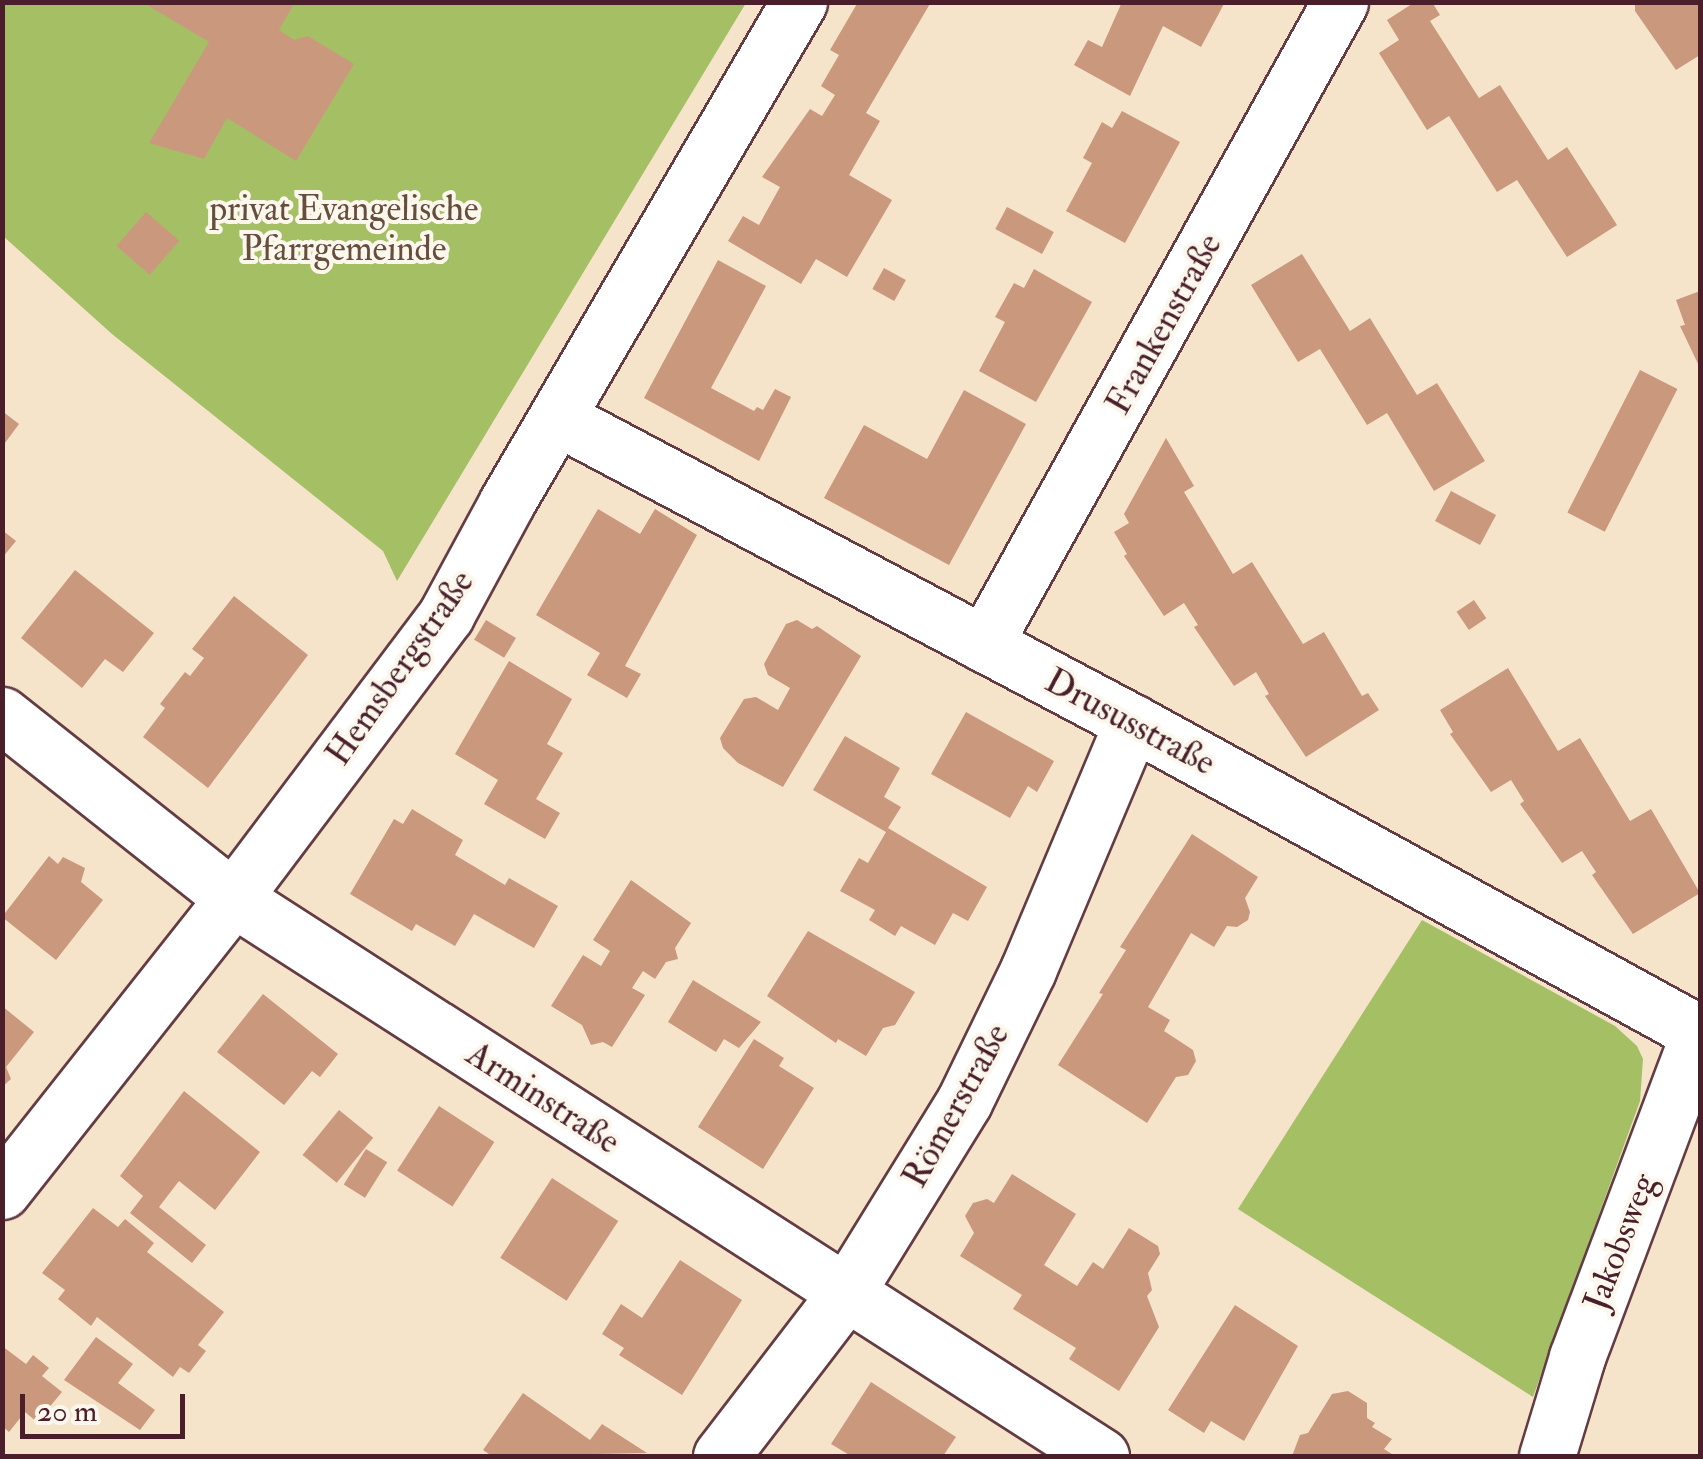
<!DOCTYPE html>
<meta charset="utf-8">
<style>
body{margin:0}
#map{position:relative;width:1703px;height:1459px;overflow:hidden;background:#f5e3ca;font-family:"IM FELL Double Pica",serif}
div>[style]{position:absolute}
.green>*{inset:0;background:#a5bf65}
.building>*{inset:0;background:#ca997d;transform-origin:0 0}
.roads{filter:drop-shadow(2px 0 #643c43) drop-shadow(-2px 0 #643c43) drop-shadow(0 2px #643c43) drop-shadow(0 -2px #643c43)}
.minor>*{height:55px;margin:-27.5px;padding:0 27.5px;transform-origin:27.5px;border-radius:27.5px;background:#fff}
span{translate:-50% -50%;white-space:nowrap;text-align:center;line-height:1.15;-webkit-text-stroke:8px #fbf7ec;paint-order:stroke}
.park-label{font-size:35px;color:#654f3c}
.street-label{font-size:35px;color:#4a1f2b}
.frame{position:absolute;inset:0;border:5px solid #4a1f2b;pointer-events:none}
.scale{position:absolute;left:20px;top:1394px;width:165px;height:45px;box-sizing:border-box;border:5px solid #4a1f2b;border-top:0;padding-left:12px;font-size:30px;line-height:35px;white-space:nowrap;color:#4a1f2b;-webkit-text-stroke:8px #fbf7ec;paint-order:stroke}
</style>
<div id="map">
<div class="green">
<i style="clip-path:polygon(3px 3px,746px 3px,397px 581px,383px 551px,112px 334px,3px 236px)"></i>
<i style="clip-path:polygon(1422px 920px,1615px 1026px,1637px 1046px,1643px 1059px,1640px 1101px,1533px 1397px,1238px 1209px)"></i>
</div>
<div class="building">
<i style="clip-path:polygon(142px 2px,295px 2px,279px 30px,294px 40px,308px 36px,354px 64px,296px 161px,227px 118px,204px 159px,149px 143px,209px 42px)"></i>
<i style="clip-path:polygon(858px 2px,931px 2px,866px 113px,880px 121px,849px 175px,892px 200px,847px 277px,816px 259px,801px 284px,728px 241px,743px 216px,759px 225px,780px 187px,762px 177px,810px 109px,822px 116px,835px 95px,821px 86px,839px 55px,830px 50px)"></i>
<i style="clip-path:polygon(1122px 2px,1225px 2px,1201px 47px,1163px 26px,1130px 96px,1074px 65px,1088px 40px,1102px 47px)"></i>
<i style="clip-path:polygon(1415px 2px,1432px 2px,1440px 15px,1430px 21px,1479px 98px,1500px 85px,1548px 160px,1567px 147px,1617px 225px,1567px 257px,1517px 180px,1497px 192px,1449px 116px,1427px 130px,1379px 53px,1399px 40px,1387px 20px)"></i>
<i style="clip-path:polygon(1635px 2px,1700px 2px,1700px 55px,1676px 70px,1635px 11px)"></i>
<i style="clip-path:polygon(1122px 111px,1180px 142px,1125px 243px,1066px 211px,1092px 163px,1083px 158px,1102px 122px,1112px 128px)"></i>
<i style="left:1007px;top:207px;width:53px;height:25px;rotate:28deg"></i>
<i style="left:146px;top:212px;width:44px;height:45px;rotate:41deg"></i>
<i style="clip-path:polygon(1302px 254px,1350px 331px,1370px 318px,1417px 395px,1437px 383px,1485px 461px,1434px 491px,1387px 413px,1367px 425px,1320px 349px,1298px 362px,1251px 285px)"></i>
<i style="clip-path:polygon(718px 260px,766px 286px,711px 388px,754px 411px,757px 407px,763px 410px,775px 389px,791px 397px,759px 461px,644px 398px)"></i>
<i style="left:884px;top:268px;width:25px;height:24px;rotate:29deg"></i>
<i style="clip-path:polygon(1034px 269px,1092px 302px,1036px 402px,979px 371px,1005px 322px,995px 317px,1014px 283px,1024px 288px)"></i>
<i style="clip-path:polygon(1700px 291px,1700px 368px,1680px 326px,1685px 325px,1676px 300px)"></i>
<i style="left:1640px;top:370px;width:42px;height:160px;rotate:27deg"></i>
<i style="clip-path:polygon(964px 390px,1026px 424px,949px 565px,824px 498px,864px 425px,927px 459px)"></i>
<i style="clip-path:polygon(2px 411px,19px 424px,2px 447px)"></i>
<i style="clip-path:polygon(1166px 438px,1194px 486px,1184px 492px,1233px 574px,1252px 562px,1303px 644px,1324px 632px,1362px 696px,1368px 693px,1379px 710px,1306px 757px,1265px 696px,1269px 694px,1256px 672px,1234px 686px,1194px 627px,1198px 625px,1184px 603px,1164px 616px,1124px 556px,1127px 554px,1114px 532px,1129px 523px,1124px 514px)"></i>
<i style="left:1451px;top:491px;width:51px;height:34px;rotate:28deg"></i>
<i style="clip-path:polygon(598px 509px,640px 534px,655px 509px,697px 535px,625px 666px,641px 674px,627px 698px,587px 675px,600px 653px,536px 615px)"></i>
<i style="clip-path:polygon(2px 530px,16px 541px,2px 558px)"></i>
<i style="clip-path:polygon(75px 570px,154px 633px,123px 672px,105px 659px,82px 688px,21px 638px)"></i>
<i style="clip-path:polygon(234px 596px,308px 655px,208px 788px,143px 737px,165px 708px,160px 704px,185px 672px,190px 676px,204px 658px,192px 649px)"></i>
<i style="left:1474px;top:600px;width:22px;height:21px;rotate:56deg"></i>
<i style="left:486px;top:620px;width:35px;height:23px;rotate:31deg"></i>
<i style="clip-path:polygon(797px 620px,812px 629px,817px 626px,861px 656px,783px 787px,738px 763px,723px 748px,720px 738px,744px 699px,756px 697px,778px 710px,790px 688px,768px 675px,764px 664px,786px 624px)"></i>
<i style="clip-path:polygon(509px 661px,572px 699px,547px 744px,563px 753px,536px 799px,560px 813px,545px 839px,484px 804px,498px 780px,455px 754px)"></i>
<i style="clip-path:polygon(1508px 668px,1558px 751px,1580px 738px,1630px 821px,1651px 809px,1700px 893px,1633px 934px,1592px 875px,1596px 872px,1582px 851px,1562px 863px,1520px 804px,1524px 801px,1511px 780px,1491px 792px,1450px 734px,1453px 732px,1440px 710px)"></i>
<i style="clip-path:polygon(966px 712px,1054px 761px,1037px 792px,1028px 786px,1010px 818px,931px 774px)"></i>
<i style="clip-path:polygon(845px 736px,900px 768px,884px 797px,901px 807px,888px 828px,987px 887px,968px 921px,953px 913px,935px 945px,901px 926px,895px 936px,869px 920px,875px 910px,840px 891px,859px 858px,868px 863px,886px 832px,813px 790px)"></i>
<i style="clip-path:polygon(412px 809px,463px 840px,455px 855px,505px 885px,509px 878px,558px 906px,534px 948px,474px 914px,455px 946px,416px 924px,412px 931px,350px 894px,394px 819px,403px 824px)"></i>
<i style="clip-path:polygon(1192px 834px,1258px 877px,1245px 898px,1250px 912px,1248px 920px,1237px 927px,1227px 926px,1214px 947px,1191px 933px,1148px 1007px,1170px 1020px,1164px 1031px,1193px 1050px,1196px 1061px,1188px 1075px,1176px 1077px,1147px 1123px,1058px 1065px,1103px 994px,1099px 993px,1126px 950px,1120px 947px)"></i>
<i style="clip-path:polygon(49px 856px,58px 864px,63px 857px,85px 868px,81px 882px,103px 900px,56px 960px,2px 917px)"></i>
<i style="clip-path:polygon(631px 880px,691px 923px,675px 948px,678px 959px,666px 962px,655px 979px,643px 971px,632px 988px,645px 995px,612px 1047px,603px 1042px,591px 1045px,582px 1025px,551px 1006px,583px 955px,601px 966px,610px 951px,593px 940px)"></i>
<i style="clip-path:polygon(808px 931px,915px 992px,895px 1025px,883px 1028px,866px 1056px,838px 1039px,836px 1043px,767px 996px)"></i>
<i style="clip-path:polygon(693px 980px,761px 1022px,739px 1048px,724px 1039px,716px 1052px,668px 1022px)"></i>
<i style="clip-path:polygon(263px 994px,338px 1054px,320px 1077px,312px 1071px,284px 1105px,217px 1052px)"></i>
<i style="clip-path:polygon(2px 1006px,34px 1032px,6px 1067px,11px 1079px,2px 1087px)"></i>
<i style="clip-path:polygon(754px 1039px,784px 1058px,779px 1066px,814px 1088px,763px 1169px,698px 1127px)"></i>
<i style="clip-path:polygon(184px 1091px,260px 1152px,215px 1210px,179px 1181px,159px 1207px,206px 1245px,192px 1263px,130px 1213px,143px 1196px,120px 1176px)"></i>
<i style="left:439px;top:1106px;width:66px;height:77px;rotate:33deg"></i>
<i style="left:339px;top:1110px;width:44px;height:58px;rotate:39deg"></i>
<i style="left:366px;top:1149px;width:25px;height:42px;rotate:32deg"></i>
<i style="clip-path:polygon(1012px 1174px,1076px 1214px,1044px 1265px,1077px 1286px,1093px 1262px,1103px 1269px,1129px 1228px,1158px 1246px,1160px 1254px,1148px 1273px,1152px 1290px,1147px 1296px,1159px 1327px,1119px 1391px,1069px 1359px,1076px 1348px,1013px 1309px,1022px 1295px,960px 1256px,974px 1233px,965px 1216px,973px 1203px,987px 1199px,994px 1203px)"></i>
<i style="left:552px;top:1178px;width:79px;height:95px;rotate:33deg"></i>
<i style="clip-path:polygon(93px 1208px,118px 1227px,125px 1219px,154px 1243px,147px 1252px,224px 1312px,198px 1345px,206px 1351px,189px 1373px,180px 1367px,173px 1377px,97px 1317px,91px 1326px,58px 1299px,65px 1290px,42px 1273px)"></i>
<i style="clip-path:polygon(680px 1260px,742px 1300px,682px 1395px,619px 1355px,624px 1348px,602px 1334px,621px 1304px,642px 1318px)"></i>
<i style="clip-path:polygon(1235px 1305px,1298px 1346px,1244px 1441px,1211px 1421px,1204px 1433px,1168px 1410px)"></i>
<i style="clip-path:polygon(96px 1337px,133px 1364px,118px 1383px,155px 1410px,140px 1430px,64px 1380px)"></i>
<i style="clip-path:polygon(2px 1346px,26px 1364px,33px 1355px,49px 1368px,42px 1376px,62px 1392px,37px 1422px,25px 1412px,9px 1432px,2px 1426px)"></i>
<i style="clip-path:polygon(871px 1382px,956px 1437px,943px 1456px,851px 1456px,831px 1444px)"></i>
<i style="clip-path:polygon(1348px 1391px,1367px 1403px,1367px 1418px,1375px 1423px,1372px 1427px,1392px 1439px,1384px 1449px,1395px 1456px,1292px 1456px,1300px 1435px,1308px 1433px,1332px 1394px)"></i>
<i style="clip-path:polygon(523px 1393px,590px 1440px,602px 1424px,647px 1453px,492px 1456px,483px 1450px)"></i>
</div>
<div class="roads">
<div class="minor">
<i style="left:558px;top:418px;width:650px;rotate:27.91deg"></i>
<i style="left:1132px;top:722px;width:647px;rotate:28.74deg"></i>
<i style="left:984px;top:644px;width:734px;rotate:-60.99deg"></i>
<i style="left:2px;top:715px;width:295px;rotate:38.4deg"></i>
<i style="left:233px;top:898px;width:1032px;rotate:32.74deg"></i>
<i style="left:2px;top:1191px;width:373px;rotate:-51.7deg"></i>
<i style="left:233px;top:898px;width:354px;rotate:-53deg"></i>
<i style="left:446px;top:615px;width:128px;rotate:-61.6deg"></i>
<i style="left:507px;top:502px;width:579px;rotate:-59.72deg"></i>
<i style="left:721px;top:1456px;width:205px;rotate:-52.5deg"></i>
<i style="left:846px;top:1293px;width:225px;rotate:-58.3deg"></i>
<i style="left:964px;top:1102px;width:147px;rotate:-64.1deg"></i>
<i style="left:1028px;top:970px;width:269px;rotate:-67.2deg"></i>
<i style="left:1547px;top:1456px;width:103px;rotate:-73.1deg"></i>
<i style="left:1577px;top:1357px;width:349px;rotate:-69.4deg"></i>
</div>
</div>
<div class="park-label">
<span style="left:344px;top:229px">privat Evangelische<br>Pfarrgemeinde</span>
</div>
<div class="street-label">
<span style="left:1164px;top:324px;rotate:-61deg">Frankenstraße</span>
<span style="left:400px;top:668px;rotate:-55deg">Hemsbergstraße</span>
<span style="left:1130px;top:722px;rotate:28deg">Drususstraße</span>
<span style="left:543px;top:1098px;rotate:33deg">Arminstraße</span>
<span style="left:956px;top:1106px;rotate:-61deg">Römerstraße</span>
<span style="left:1620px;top:1242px;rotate:-69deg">Jakobsweg</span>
</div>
<div class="frame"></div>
<div class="scale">20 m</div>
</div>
